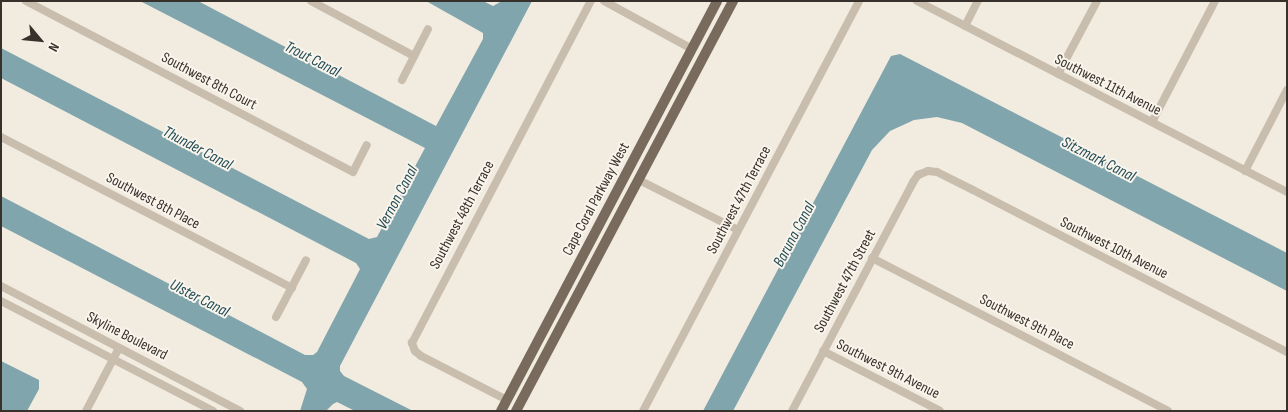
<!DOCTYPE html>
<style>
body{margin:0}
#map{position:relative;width:1288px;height:412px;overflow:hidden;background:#f1ebe0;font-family:"Sofia Sans Condensed",sans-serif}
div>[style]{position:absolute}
.water>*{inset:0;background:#81a5ac}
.minor>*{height:8px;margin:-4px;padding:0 4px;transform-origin:4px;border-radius:4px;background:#c9bdad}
.major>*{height:10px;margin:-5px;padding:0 5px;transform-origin:5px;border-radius:5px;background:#786a5d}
span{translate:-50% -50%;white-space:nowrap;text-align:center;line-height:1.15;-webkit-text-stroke:4px #f9f5ec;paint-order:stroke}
.street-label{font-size:15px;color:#38312b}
.water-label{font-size:16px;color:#234c56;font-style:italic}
.frame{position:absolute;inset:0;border:2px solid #38312b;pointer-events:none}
.north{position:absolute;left:15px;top:15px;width:50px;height:50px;-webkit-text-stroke:4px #f9f5ec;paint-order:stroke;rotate:118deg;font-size:14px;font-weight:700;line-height:20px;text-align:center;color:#38312b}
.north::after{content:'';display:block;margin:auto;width:18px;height:22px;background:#38312b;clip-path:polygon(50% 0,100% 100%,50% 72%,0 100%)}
</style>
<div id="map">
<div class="water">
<i style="clip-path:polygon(140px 1px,198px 1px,436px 126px,483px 39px,483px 33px,426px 1px,483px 1px,493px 6px,502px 1px,532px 1px,340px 366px,340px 371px,344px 376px,413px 411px,355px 411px,337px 402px,333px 404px,326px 411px,300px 411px,307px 389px,302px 382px,1px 226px,1px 196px,305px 355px,313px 355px,317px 352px,358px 273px,360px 269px,356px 263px,1px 78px,1px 48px,369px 239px,377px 237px,425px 148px)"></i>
<i style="clip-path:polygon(900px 54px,1287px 253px,1287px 291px,962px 123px,937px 117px,914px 120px,890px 131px,872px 150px,733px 411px,703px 411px,891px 56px)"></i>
<i style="clip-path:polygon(1px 361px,39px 380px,39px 389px,27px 411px,1px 411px)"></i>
</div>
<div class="minor">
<i style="left:26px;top:1px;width:369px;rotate:27.6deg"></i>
<i style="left:353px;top:172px;width:30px;rotate:-63deg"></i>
<i style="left:311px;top:1px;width:117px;rotate:28.1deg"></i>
<i style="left:604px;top:1px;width:100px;rotate:28.6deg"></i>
<i style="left:917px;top:1px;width:416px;rotate:27.3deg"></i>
<i style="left:965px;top:26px;width:28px;rotate:-63deg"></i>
<i style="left:1058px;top:74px;width:83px;rotate:-61.9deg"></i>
<i style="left:402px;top:80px;width:57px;rotate:-63deg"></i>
<i style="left:1152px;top:122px;width:136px;rotate:-62.5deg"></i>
<i style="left:1px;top:137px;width:328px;rotate:27.4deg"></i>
<i style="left:1245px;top:171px;width:91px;rotate:-62.6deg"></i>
<i style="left:639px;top:180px;width:111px;rotate:26.8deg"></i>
<i style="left:872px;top:258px;width:333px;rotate:27.3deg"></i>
<i style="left:1px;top:286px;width:270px;rotate:27.6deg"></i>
<i style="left:1px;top:301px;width:239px;rotate:27.4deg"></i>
<i style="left:276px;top:317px;width:64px;rotate:-62.2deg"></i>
<i style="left:823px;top:351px;width:131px;rotate:27.1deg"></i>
<i style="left:507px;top:400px;width:97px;rotate:-152.9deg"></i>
<i style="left:421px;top:356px;width:8px;rotate:-140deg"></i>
<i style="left:415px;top:351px;width:9px;rotate:-111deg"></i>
<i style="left:412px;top:343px;width:386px;rotate:-62.4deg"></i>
<i style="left:86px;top:411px;width:71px;rotate:-62.4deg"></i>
<i style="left:643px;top:411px;width:463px;rotate:-62.2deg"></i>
<i style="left:792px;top:411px;width:259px;rotate:-62.1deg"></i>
<i style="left:913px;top:182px;width:9px;rotate:-54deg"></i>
<i style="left:918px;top:175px;width:11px;rotate:-22deg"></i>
<i style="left:928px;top:171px;width:9px;rotate:6deg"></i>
<i style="left:937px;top:172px;width:40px;rotate:26.6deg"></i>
<i style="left:973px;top:190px;width:353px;rotate:27.3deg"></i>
</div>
<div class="major">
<i style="left:501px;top:411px;width:463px;rotate:-62.2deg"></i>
<i style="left:516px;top:411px;width:464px;rotate:-62.1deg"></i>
</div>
<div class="street-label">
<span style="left:209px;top:81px;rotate:28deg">Southwest 8th Court</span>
<span style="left:1108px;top:85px;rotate:27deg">Southwest 11th Avenue</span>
<span style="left:596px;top:199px;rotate:-62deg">Cape Coral Parkway West</span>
<span style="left:739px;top:200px;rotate:-62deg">Southwest 47th Terrace</span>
<span style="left:153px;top:201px;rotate:28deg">Southwest 8th Place</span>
<span style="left:462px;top:215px;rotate:-62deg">Southwest 48th Terrace</span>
<span style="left:1114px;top:248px;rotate:27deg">Southwest 10th Avenue</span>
<span style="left:845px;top:281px;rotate:-62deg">Southwest 47th Street</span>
<span style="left:1027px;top:322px;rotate:27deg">Southwest 9th Place</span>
<span style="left:127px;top:336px;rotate:27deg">Skyline Boulevard</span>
<span style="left:888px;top:369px;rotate:27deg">Southwest 9th Avenue</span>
</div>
<div class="water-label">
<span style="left:312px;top:60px;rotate:27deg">Trout Canal</span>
<span style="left:197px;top:149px;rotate:28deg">Thunder Canal</span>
<span style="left:1098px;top:160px;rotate:27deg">Sitzmark Canal</span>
<span style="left:398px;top:198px;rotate:-62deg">Vernon Canal</span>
<span style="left:795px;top:235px;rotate:-62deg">Baruna Canal</span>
<span style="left:199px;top:299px;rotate:27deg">Ulster Canal</span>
</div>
<div class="frame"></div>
<div class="north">N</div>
</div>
